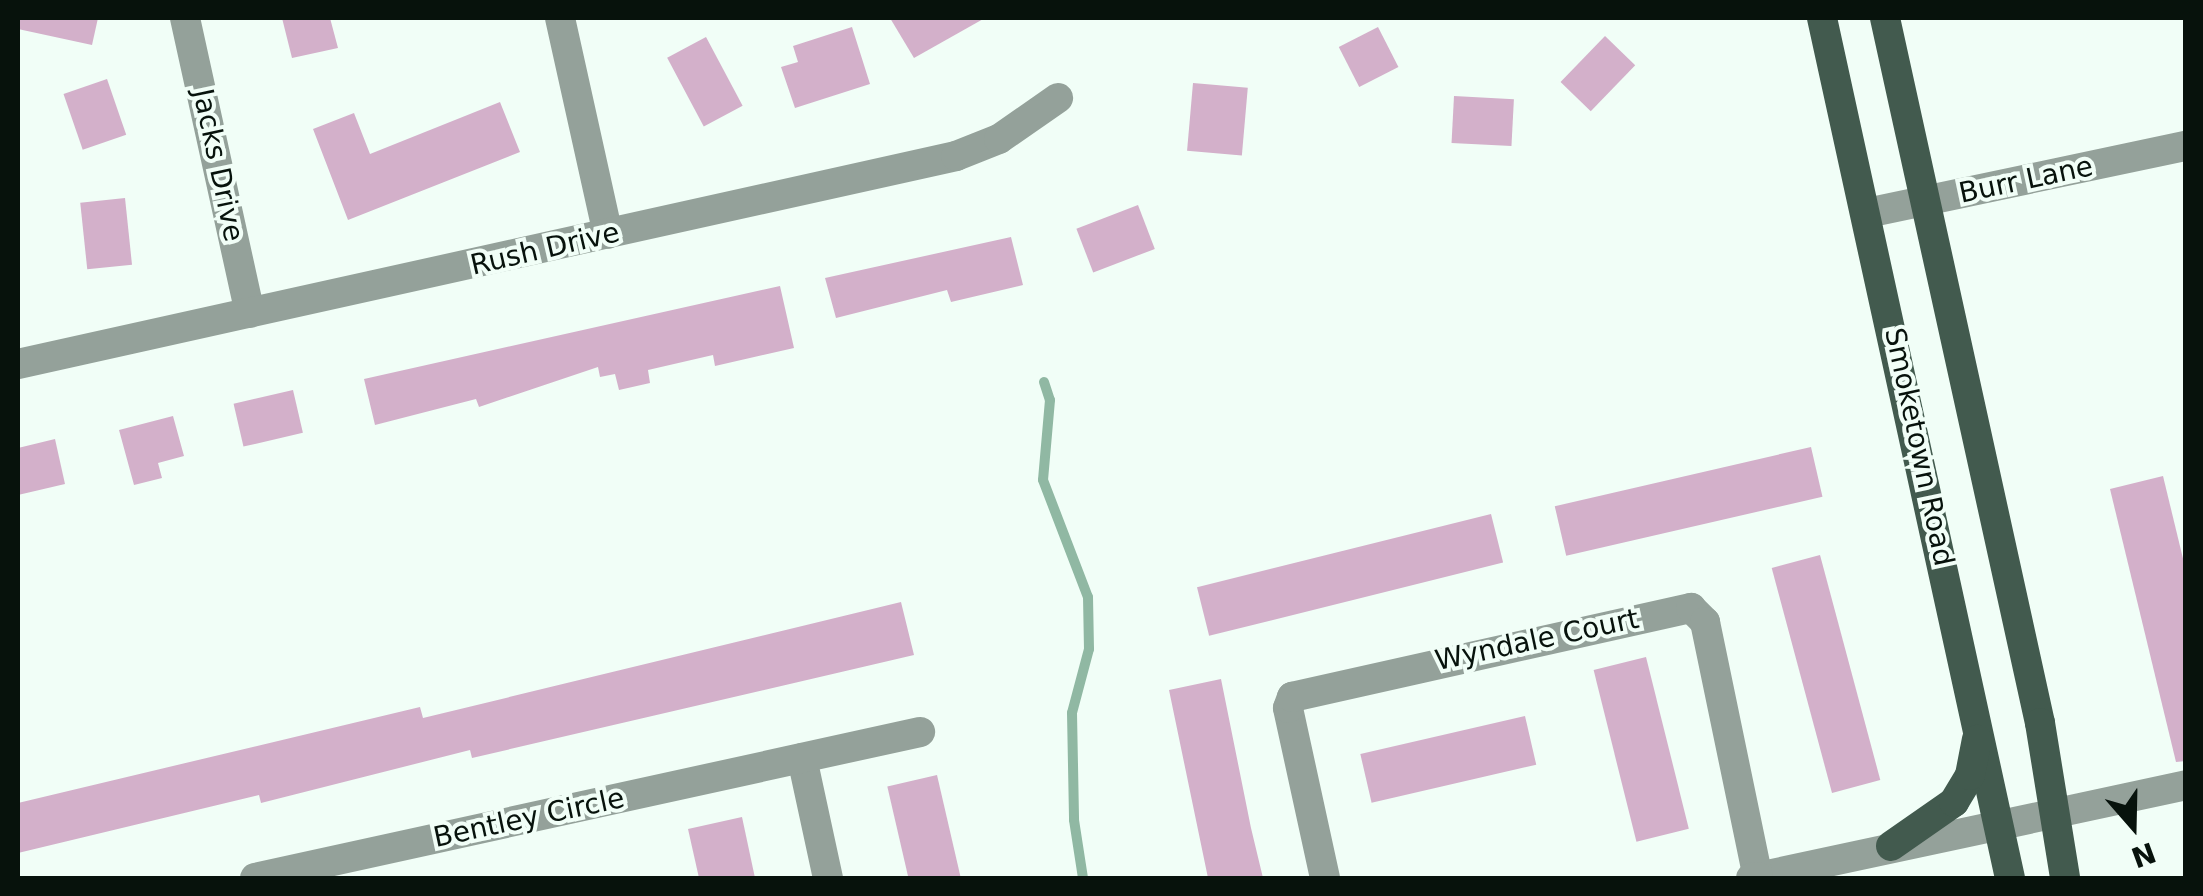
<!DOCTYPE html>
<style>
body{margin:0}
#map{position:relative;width:2203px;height:896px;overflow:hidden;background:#f1fef7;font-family:"DejaVu Sans",sans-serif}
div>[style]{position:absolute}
.stream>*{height:10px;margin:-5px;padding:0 5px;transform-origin:5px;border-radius:5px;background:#90b8a3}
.building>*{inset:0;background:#d3b0ca;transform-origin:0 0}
.minor>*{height:30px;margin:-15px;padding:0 15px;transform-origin:15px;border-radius:15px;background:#94a19a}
.major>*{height:30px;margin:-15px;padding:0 15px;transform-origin:15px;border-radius:15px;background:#425a4e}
span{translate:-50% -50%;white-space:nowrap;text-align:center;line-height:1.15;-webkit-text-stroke:8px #f1fef7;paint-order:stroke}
.street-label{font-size:28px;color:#07120c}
.frame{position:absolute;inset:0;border:20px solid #07120c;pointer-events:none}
.north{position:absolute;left:2083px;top:776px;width:100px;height:100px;-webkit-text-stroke:8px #f1fef7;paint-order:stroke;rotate:160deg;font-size:28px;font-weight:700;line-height:40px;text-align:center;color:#07120c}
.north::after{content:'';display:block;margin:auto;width:35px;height:45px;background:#07120c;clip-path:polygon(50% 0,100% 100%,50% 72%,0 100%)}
</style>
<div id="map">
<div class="stream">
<i style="left:1044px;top:382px;width:19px;rotate:72deg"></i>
<i style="left:1050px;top:400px;width:80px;rotate:95deg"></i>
<i style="left:1043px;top:480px;width:125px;rotate:69deg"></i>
<i style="left:1088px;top:597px;width:52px;rotate:88.9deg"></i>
<i style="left:1089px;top:649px;width:66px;rotate:104.9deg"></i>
<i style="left:1072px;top:713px;width:107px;rotate:88.9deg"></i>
<i style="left:1074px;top:820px;width:59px;rotate:81.2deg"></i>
</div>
<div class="building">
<i style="clip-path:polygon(18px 18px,98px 18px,92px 45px,18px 29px)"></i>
<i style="clip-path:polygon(282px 18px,330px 18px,338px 48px,292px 58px)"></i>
<i style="clip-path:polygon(890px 18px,985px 18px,914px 58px)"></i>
<i style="clip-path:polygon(852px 27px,870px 84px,795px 108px,781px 67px,798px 62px,793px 46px)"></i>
<i style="left:1378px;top:27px;width:45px;height:44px;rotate:63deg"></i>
<i style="left:1605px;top:36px;width:42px;height:64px;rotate:44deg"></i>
<i style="left:706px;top:37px;width:78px;height:44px;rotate:62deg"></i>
<i style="left:107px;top:79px;width:59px;height:46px;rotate:71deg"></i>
<i style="left:1193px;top:83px;width:55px;height:68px;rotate:5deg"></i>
<i style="left:1454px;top:96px;width:60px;height:47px;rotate:3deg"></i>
<i style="clip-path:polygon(500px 102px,520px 152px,348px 220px,313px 129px,354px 113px,370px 154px)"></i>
<i style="left:125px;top:198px;width:67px;height:45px;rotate:84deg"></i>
<i style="left:1138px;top:205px;width:47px;height:66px;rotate:69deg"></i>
<i style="clip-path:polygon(1011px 237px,1023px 285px,951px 302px,947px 290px,836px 318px,825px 278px)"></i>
<i style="clip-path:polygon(780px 286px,794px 348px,715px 366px,713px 355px,648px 370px,650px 383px,619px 390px,615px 374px,600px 377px,598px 367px,479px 407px,476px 399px,375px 425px,364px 379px)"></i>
<i style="left:293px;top:390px;width:44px;height:61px;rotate:77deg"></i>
<i style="clip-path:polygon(173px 416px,184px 456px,158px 463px,162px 478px,134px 485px,119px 430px)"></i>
<i style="clip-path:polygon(55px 439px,65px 484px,18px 495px,18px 448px)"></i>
<i style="left:1811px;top:447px;width:51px;height:263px;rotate:77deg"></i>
<i style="clip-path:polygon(2163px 476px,2186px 571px,2186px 761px,2176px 762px,2110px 489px)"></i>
<i style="left:1491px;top:514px;width:50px;height:303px;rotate:76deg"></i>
<i style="left:1820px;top:555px;width:233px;height:50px;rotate:75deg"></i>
<i style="clip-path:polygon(901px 602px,914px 655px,472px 758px,470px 750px,261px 803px,259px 795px,18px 853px,18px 803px,420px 707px,423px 718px)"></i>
<i style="left:1646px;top:657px;width:177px;height:54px;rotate:76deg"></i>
<i style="clip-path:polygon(1221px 679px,1251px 828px,1263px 878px,1208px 878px,1169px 690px)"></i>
<i style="left:1525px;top:716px;width:50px;height:169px;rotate:77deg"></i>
<i style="left:937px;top:775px;width:106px;height:51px;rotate:77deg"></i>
<i style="clip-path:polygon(742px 817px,755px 878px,699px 878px,688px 829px)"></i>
</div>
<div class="minor">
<i style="left:185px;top:18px;width:302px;rotate:77.6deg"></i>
<i style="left:560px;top:18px;width:221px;rotate:77.5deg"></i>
<i style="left:1867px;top:213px;width:326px;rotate:-11.9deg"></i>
<i style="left:18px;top:364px;width:961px;rotate:-12.5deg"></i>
<i style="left:956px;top:156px;width:46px;rotate:-21.6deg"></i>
<i style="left:999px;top:139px;width:72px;rotate:-34.8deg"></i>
<i style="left:802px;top:758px;width:123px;rotate:77.8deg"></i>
<i style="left:1758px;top:877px;width:438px;rotate:-12.1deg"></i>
<i style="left:255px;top:878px;width:681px;rotate:-12.38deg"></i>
<i style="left:1325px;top:878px;width:174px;rotate:-102.3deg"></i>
<i style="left:1288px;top:708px;width:12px;rotate:-70deg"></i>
<i style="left:1292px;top:697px;width:409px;rotate:-12.6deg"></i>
<i style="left:1691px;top:608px;width:20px;rotate:45deg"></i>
<i style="left:1705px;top:622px;width:260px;rotate:78.3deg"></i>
<i style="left:1758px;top:877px;width:7px;rotate:172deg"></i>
</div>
<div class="major">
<i style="left:1822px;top:18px;width:880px;rotate:77.67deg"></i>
<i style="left:1885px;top:18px;width:722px;rotate:77.6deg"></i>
<i style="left:2040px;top:723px;width:157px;rotate:80.8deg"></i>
<i style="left:1891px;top:846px;width:77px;rotate:-34.9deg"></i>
<i style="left:1954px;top:802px;width:31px;rotate:-59deg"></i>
<i style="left:1970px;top:775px;width:36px;rotate:-79deg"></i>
</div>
<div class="street-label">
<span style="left:218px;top:165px;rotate:78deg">Jacks Drive</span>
<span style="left:2026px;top:180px;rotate:-12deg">Burr Lane</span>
<span style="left:545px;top:249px;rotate:-13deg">Rush Drive</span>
<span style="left:1919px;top:447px;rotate:78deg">Smoketown Road</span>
<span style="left:1537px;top:640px;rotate:-12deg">Wyndale Court</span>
<span style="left:529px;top:818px;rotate:-12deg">Bentley Circle</span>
</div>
<div class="frame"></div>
<div class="north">N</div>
</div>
